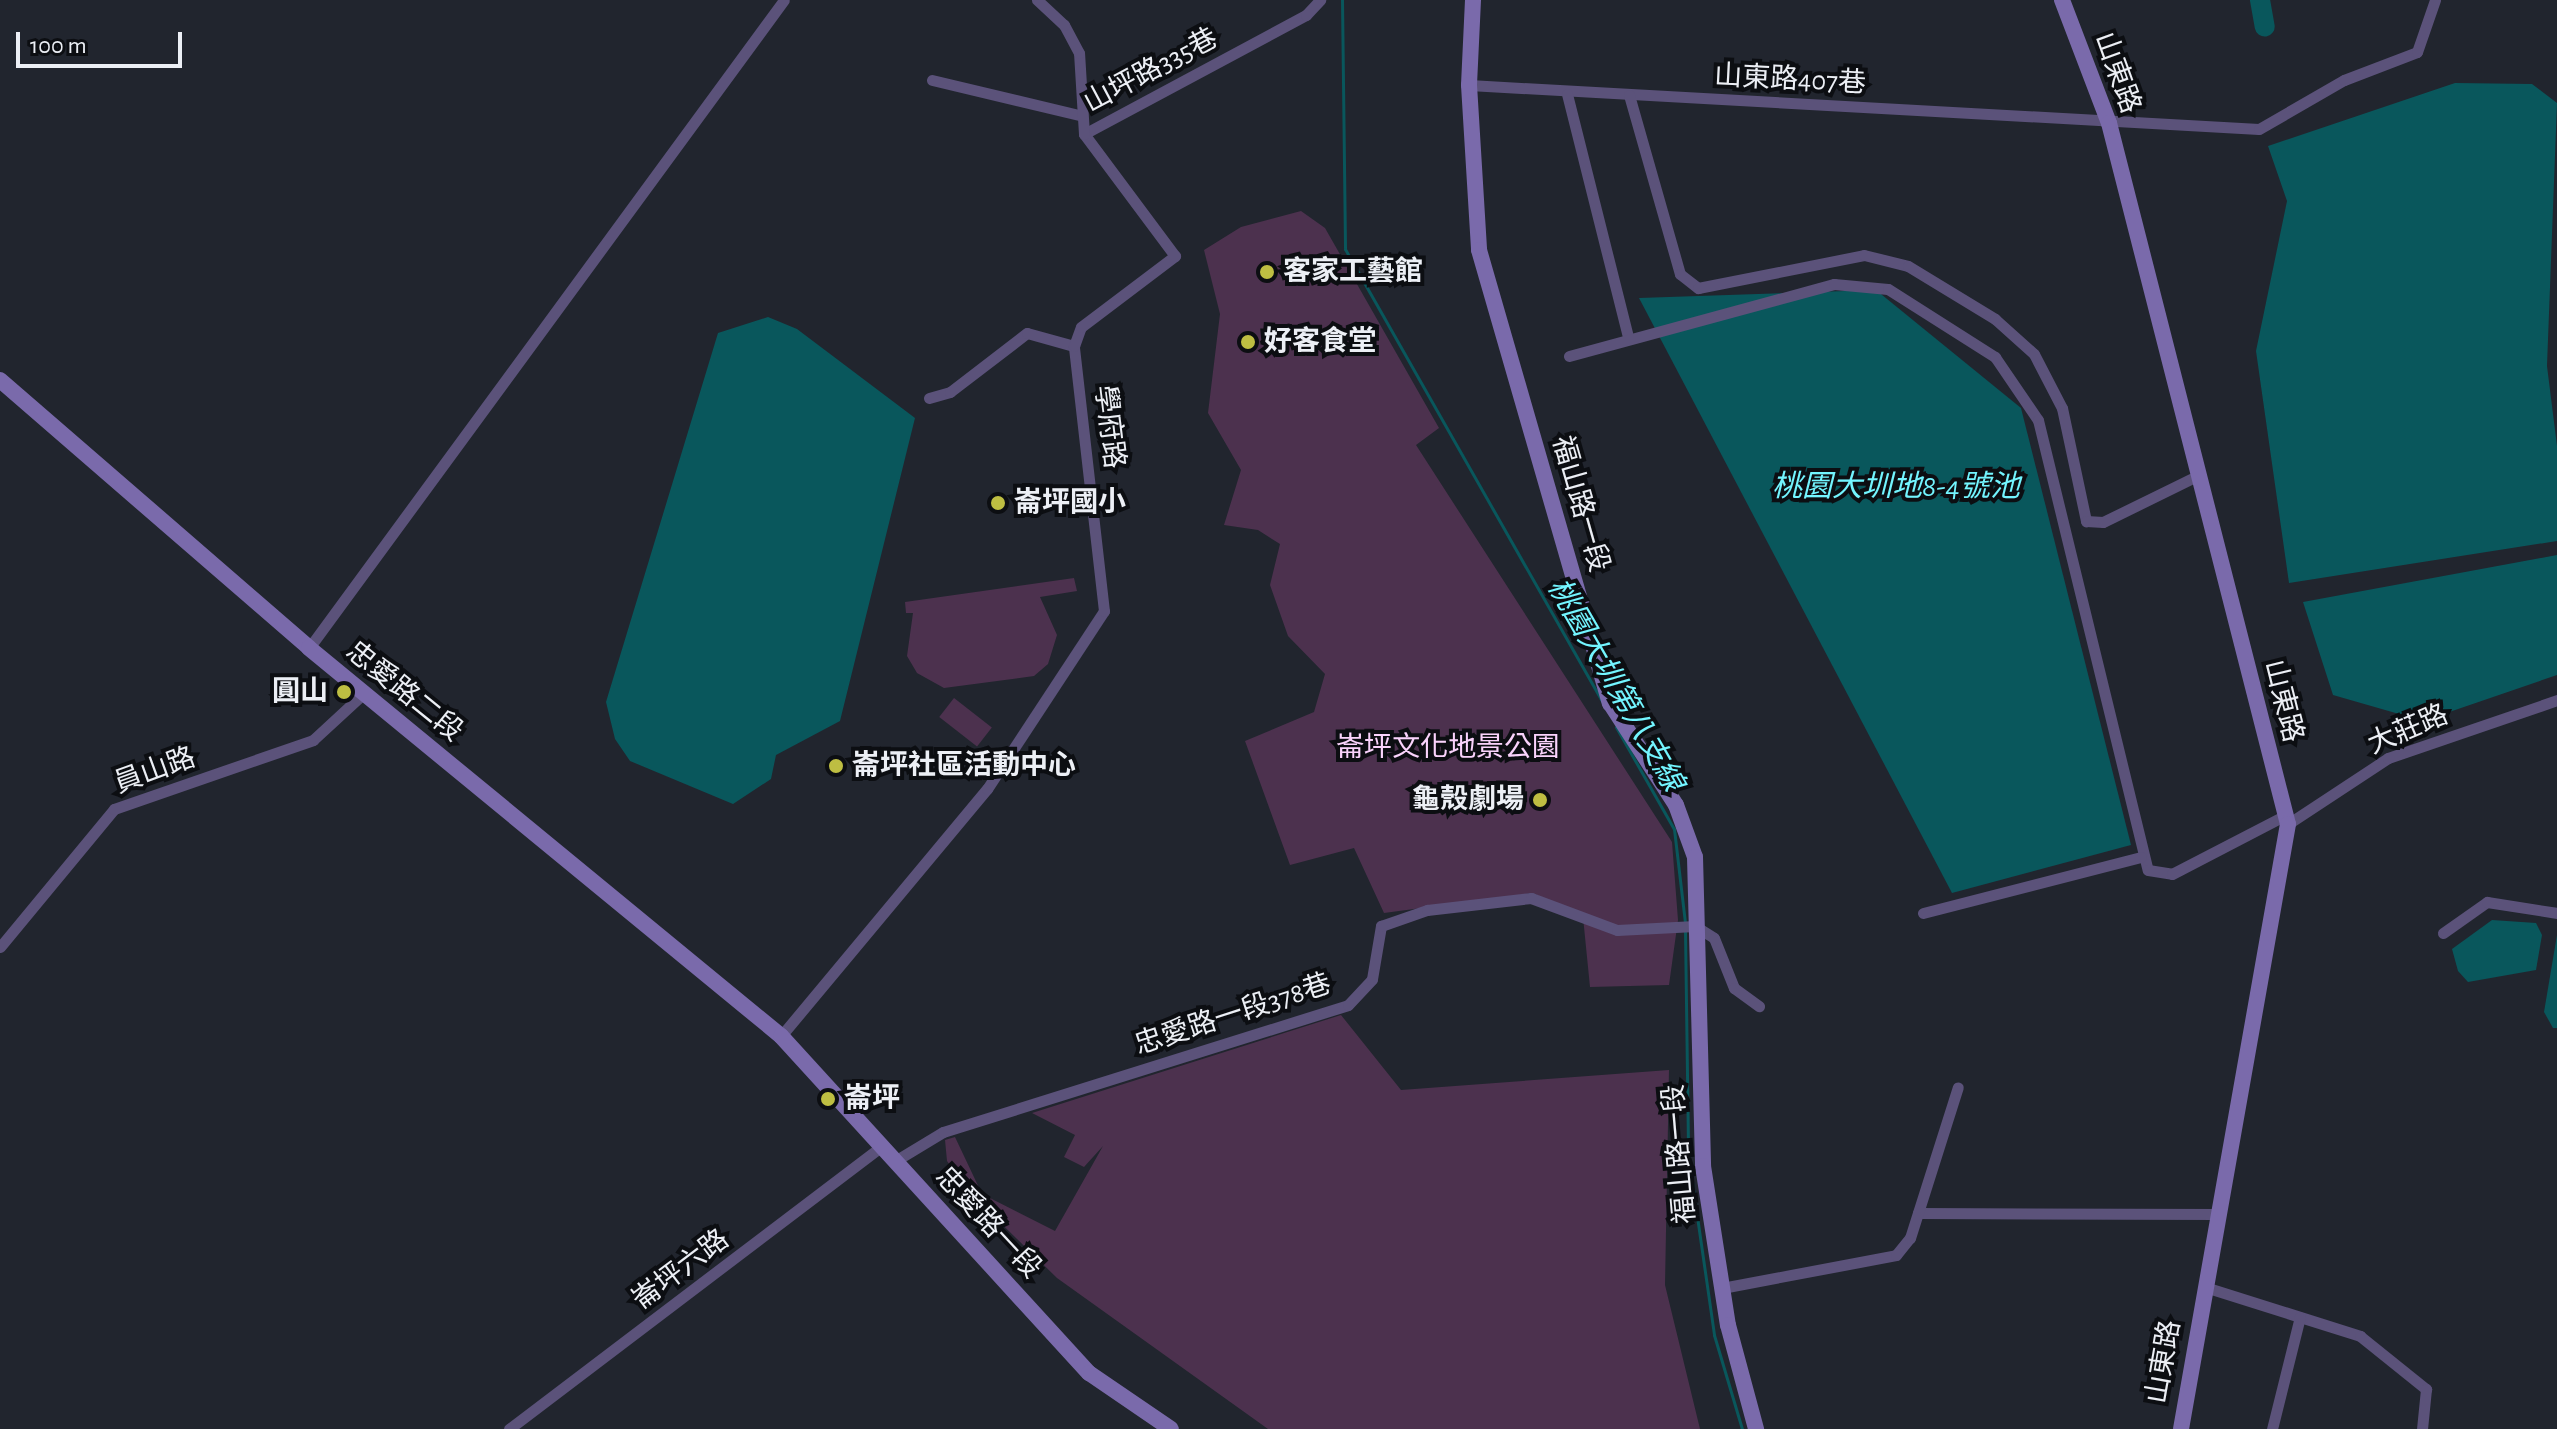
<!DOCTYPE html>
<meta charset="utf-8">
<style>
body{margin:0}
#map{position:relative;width:2557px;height:1429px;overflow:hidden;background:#21252e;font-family:"Alegreya Sans","Noto Sans TC",sans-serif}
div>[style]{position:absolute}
.green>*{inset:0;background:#4c314e;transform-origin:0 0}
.water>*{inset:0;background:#09575c}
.stream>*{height:3px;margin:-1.5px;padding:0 1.5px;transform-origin:1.5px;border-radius:1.5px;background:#09575c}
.river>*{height:20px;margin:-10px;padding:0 10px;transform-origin:10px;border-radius:10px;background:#09575c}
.street>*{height:11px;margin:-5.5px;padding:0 5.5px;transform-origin:5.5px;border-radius:5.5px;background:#5b527a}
.secondary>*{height:16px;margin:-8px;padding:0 8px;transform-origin:8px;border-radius:8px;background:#7a6aab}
.dots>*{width:22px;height:22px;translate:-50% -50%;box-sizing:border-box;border:4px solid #0c0e12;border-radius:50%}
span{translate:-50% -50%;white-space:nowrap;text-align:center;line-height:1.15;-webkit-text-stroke:8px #0c0e12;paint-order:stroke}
.street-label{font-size:28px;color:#eceff5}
.poi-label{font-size:28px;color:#eceff5;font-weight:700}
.left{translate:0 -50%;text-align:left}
.right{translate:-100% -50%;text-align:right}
.park-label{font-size:28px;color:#fad3fc}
.water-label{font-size:30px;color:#73f5ff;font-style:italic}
.scale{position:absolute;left:16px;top:32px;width:166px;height:36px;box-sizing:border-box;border:4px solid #eceff5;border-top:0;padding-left:10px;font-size:24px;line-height:28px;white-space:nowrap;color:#eceff5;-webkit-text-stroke:6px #0c0e12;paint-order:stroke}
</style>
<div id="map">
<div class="green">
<i style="clip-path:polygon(1301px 211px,1325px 228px,1439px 428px,1416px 445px,1672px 842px,1678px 920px,1669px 985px,1590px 987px,1583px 917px,1533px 893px,1384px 913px,1354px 848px,1290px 865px,1245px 741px,1314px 712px,1325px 674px,1288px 636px,1270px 585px,1280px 544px,1258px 530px,1224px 525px,1241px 470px,1208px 413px,1220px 314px,1204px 250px,1241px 227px)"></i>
<i style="clip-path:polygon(1074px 578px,1077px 591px,1040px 597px,1057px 635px,1048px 664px,1034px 676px,944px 688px,917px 673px,907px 656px,913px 613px,906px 613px,905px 602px)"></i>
<i style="left:954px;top:698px;width:48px;height:24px;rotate:38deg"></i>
<i style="clip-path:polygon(1341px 1015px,1401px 1090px,1669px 1070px,1665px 1285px,1700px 1429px,1268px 1429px,1057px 1278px,968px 1191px,947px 1161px,945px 1140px,955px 1137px,982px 1194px,1055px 1231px,1103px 1146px,1084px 1167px,1064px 1157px,1075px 1135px,1032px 1113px)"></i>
</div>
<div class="water">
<i style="clip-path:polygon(2455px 83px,2532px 84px,2557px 103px,2547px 366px,2557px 446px,2557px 541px,2289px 583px,2256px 351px,2287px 201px,2268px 146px)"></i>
<i style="clip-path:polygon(1876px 290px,2021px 408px,2131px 845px,1952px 893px,1639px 298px)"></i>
<i style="clip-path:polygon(768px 317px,797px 329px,915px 418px,840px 721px,776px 755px,771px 779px,733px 804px,630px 761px,615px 739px,606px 702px,718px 333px)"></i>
<i style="clip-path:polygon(2557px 555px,2557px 675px,2426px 720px,2421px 709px,2399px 714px,2333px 695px,2303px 602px)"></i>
<i style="clip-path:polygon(2492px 920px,2536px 923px,2542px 935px,2536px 970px,2468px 982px,2458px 971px,2452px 949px)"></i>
<i style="clip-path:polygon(2557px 935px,2557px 1028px,2553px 1028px,2544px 1012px)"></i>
</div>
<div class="stream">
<i style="left:1342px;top:0;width:249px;rotate:89.3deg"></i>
<i style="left:1345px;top:249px;width:522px;rotate:60.39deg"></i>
<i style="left:1616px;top:727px;width:117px;rotate:60.4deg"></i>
<i style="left:1674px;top:829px;width:95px;rotate:83.3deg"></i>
<i style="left:1685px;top:931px;width:223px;rotate:89.2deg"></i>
<i style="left:1688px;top:1154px;width:183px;rotate:81.8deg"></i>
<i style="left:1714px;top:1335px;width:98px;rotate:73.4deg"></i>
</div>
<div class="river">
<i style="left:2260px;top:0;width:27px;rotate:80deg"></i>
</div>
<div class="street">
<i style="left:932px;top:80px;width:151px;rotate:13.4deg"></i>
<i style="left:1469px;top:85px;width:791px;rotate:3.19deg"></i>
<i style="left:2259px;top:129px;width:98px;rotate:-30deg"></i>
<i style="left:2344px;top:80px;width:78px;rotate:-21deg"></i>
<i style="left:2417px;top:52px;width:55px;rotate:-70.9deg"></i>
<i style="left:1567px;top:94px;width:251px;rotate:75.9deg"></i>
<i style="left:1629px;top:95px;width:186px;rotate:74.1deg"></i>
<i style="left:1680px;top:274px;width:23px;rotate:38deg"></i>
<i style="left:1698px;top:288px;width:169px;rotate:-11.2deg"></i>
<i style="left:1864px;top:255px;width:45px;rotate:14deg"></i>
<i style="left:1908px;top:266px;width:102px;rotate:31.3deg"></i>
<i style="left:1995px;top:319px;width:52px;rotate:41.9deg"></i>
<i style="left:2034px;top:354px;width:61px;rotate:62.6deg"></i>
<i style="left:2062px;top:408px;width:116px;rotate:78deg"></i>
<i style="left:2086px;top:521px;width:17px;rotate:3deg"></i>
<i style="left:2103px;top:522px;width:107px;rotate:-26.1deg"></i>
<i style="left:1084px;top:134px;width:252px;rotate:-28.2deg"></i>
<i style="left:1306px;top:15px;width:21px;rotate:-47deg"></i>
<i style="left:1569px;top:356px;width:275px;rotate:-15.2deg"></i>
<i style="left:1834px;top:284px;width:54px;rotate:5.3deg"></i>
<i style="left:1888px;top:289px;width:127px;rotate:32.4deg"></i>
<i style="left:1995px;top:357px;width:76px;rotate:55.7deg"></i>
<i style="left:2038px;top:420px;width:463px;rotate:76.3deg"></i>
<i style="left:2148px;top:870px;width:24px;rotate:9deg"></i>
<i style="left:2172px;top:874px;width:128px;rotate:-27.4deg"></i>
<i style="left:929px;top:398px;width:22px;rotate:-16deg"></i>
<i style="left:950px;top:392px;width:97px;rotate:-37.5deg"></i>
<i style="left:1027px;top:333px;width:49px;rotate:15.5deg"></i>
<i style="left:309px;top:648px;width:803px;rotate:-53.76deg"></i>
<i style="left:2288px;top:824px;width:120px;rotate:-33.4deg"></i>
<i style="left:2388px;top:758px;width:179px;rotate:-18.9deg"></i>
<i style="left:1923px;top:913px;width:225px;rotate:-14.4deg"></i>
<i style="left:2443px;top:933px;width:54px;rotate:-35.2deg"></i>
<i style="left:2487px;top:902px;width:71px;rotate:8.9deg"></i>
<i style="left:0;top:947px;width:179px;rotate:-50.4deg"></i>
<i style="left:114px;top:809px;width:211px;rotate:-19.1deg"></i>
<i style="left:313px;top:740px;width:71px;rotate:-42.7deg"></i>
<i style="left:781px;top:1036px;width:322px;rotate:-50.2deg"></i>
<i style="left:987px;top:789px;width:213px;rotate:-56.7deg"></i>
<i style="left:1104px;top:611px;width:267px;rotate:-96.5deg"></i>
<i style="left:1074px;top:346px;width:20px;rotate:-70deg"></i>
<i style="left:1081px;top:327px;width:118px;rotate:-37.1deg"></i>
<i style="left:1175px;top:256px;width:152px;rotate:-126.7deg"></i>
<i style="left:1084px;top:134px;width:81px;rotate:-93.5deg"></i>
<i style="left:1079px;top:53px;width:32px;rotate:-118deg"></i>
<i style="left:1064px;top:25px;width:37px;rotate:-137deg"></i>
<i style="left:895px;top:1161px;width:56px;rotate:-31.1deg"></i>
<i style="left:943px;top:1132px;width:424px;rotate:-17.4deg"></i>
<i style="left:1348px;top:1005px;width:35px;rotate:-47deg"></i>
<i style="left:1372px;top:979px;width:54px;rotate:-80.4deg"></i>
<i style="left:1381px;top:926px;width:49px;rotate:-19.2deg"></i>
<i style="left:1427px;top:910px;width:105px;rotate:-6.6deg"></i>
<i style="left:1531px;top:898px;width:92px;rotate:20.4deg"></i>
<i style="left:1617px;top:930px;width:78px;rotate:-2.9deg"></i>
<i style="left:1695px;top:926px;width:22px;rotate:32deg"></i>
<i style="left:1714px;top:938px;width:54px;rotate:68.2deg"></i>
<i style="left:1734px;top:988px;width:31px;rotate:36deg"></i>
<i style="left:1918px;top:1213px;width:301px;rotate:0.2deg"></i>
<i style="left:2205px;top:1287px;width:163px;rotate:17.5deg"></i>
<i style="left:2360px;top:1336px;width:85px;rotate:38.8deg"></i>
<i style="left:2426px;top:1389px;width:40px;rotate:95.7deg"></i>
<i style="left:1722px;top:1288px;width:177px;rotate:-10.7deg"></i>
<i style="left:1896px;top:1255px;width:22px;rotate:-51deg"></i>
<i style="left:1910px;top:1238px;width:158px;rotate:-72.4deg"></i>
<i style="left:509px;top:1429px;width:468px;rotate:-37.2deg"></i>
<i style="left:2272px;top:1429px;width:115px;rotate:-76deg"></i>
</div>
<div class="secondary">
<i style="left:1473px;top:0;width:85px;rotate:92.7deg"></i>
<i style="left:1469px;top:85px;width:165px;rotate:86.5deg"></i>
<i style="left:1479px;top:250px;width:472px;rotate:73.9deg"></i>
<i style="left:1610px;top:703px;width:121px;rotate:57.1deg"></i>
<i style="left:1676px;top:805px;width:55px;rotate:69.9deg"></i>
<i style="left:1695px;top:857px;width:309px;rotate:88.5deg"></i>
<i style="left:1703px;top:1166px;width:161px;rotate:81.1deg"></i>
<i style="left:1728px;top:1325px;width:108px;rotate:74.9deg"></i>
<i style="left:2062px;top:0;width:132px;rotate:69.1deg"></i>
<i style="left:2109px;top:123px;width:723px;rotate:75.68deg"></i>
<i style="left:2288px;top:824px;width:614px;rotate:100.03deg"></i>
<i style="left:0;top:380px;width:409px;rotate:40.9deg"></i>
<i style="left:309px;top:648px;width:611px;rotate:39.42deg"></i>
<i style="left:781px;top:1036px;width:457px;rotate:47.6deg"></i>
<i style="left:1089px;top:1373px;width:99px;rotate:34.3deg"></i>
</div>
<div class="dots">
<i style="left:1267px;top:272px;background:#bebe42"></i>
<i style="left:1248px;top:342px;background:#bebe42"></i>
<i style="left:998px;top:503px;background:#bebe42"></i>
<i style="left:344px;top:692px;background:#bebe42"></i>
<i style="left:836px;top:766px;background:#bebe42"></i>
<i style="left:1540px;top:800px;background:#bebe42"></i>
<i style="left:828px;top:1099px;background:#bebe42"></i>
</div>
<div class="street-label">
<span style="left:1151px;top:71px;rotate:-28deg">山坪路335巷</span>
<span style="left:2117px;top:73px;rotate:70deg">山東路</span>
<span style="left:1790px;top:80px;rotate:3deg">山東路407巷</span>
<span style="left:1109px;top:427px;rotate:83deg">學府路</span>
<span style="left:1580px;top:504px;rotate:74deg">福山路一段</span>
<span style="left:404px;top:692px;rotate:39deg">忠愛路二段</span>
<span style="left:2283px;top:701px;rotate:76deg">山東路</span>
<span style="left:2408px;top:730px;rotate:-23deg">大莊路</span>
<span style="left:155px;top:771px;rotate:-20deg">員山路</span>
<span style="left:1233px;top:1015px;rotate:-18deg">忠愛路一段378巷</span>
<span style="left:1680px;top:1154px;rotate:-95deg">福山路一段</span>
<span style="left:988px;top:1223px;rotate:47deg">忠愛路一段</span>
<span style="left:681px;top:1270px;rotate:-37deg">崙坪六路</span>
<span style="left:2164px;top:1362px;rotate:-80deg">山東路</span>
</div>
<div class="poi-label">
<span class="left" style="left:1283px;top:272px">客家工藝館</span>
<span class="left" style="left:1264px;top:342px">好客食堂</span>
<span class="left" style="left:1014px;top:503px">崙坪國小</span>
<span class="right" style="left:328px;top:692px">圓山</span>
<span class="left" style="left:852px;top:766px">崙坪社區活動中心</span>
<span class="right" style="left:1524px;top:800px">龜殼劇場</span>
<span class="left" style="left:844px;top:1099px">崙坪</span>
</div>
<div class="park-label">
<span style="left:1448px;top:748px">崙坪文化地景公園</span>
</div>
<div class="water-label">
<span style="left:1896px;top:487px">桃園大圳地8-4號池</span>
<span style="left:1615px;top:685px;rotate:60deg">桃園大圳第八支線</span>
</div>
<div class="scale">100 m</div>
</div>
